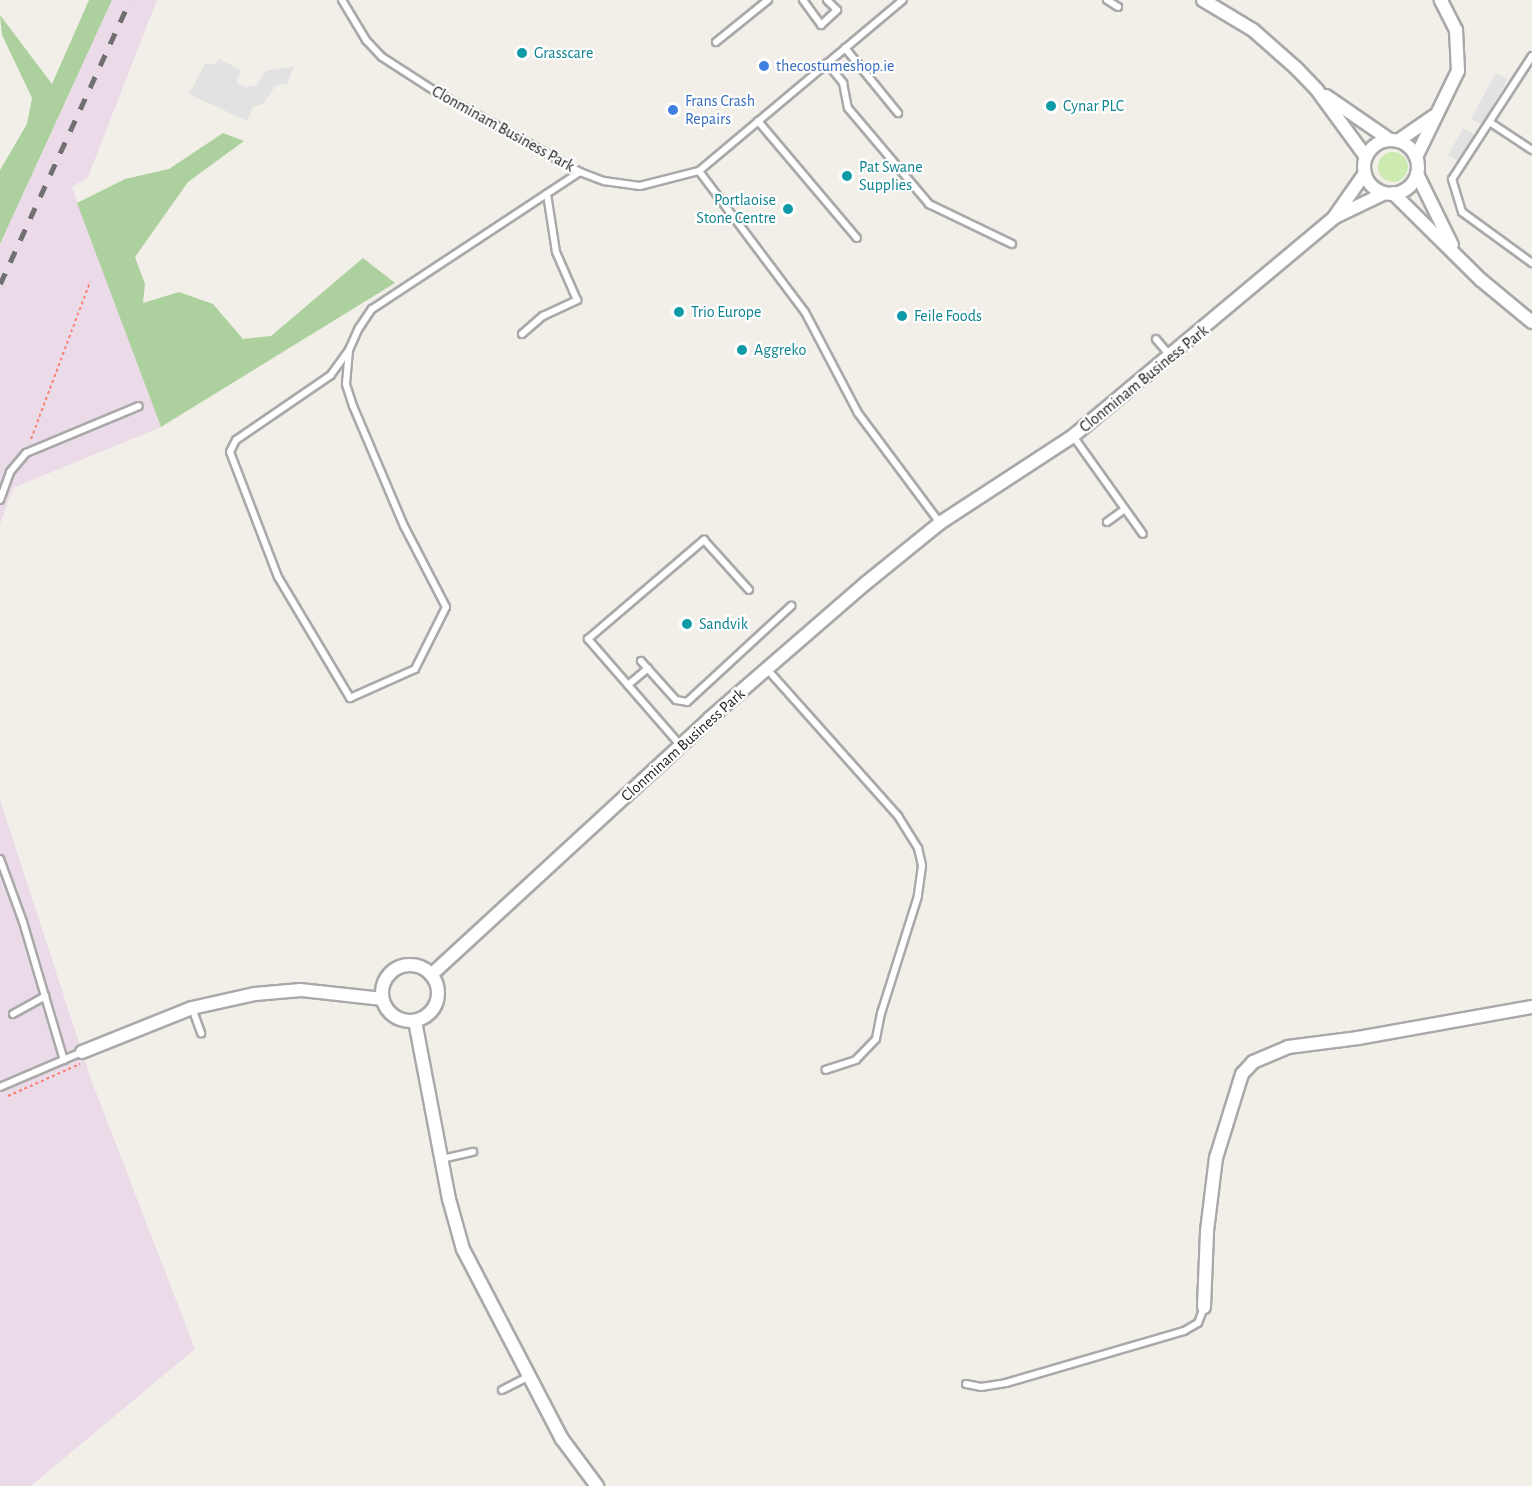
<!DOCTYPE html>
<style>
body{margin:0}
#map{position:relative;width:1532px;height:1486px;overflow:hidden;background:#f2efe9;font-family:"Alegreya Sans",sans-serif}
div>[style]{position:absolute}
.industrial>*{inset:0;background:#ebdbe8}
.grass>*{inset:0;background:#cdebb0}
.round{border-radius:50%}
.forest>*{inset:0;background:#add19e}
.parking>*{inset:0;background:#e2e2e2;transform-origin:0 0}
.path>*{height:2px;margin-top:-1px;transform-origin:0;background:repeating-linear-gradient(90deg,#fa8072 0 3px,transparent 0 6px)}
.roads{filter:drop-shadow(2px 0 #a9a9a9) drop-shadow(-2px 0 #a9a9a9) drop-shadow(0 2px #a9a9a9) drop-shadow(0 -2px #a9a9a9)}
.lane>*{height:6px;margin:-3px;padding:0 3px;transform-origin:3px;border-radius:3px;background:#fff}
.street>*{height:12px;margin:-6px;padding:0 6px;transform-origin:6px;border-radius:6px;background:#fff}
.street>.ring{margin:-6px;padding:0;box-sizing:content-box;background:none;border:12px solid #fff;border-radius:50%}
.rail>*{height:4.5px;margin-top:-2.25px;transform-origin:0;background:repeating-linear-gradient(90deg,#707070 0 12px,transparent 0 24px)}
.dots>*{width:16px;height:16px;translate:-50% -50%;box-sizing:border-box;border:3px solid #fff;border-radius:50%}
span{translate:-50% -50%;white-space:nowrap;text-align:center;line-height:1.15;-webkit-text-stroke:4.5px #fff;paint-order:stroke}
.culture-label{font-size:16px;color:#0d838f}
.left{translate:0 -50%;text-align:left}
.right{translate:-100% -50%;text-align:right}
.shop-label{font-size:16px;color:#366cbe}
.street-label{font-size:16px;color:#222}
</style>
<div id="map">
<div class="industrial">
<i style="clip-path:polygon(112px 0,157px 0,88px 177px,72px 187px,161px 427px,13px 488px,0 524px,0 244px)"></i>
<i style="clip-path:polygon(0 800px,92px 1082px,195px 1349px,31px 1486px,0 1486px)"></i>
</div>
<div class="grass">
<i class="round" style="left:1378px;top:152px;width:30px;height:30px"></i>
</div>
<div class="forest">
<i style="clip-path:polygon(89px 0,112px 0,0 244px,0 170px,27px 124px,32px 98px,2px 35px,0 15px,52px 84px)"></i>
<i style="clip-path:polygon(223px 133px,244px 141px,188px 182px,135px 257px,145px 284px,143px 303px,179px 292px,213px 304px,243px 339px,271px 336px,363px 258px,395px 283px,161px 427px,77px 203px,125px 179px,169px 169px)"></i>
</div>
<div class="parking">
<i style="clip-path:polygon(219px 59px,241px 70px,236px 82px,245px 87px,257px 85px,266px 71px,294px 66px,287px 84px,276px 85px,263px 104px,253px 107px,247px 121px,189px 94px,205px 64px,216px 64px)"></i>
<i style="left:1496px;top:73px;width:13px;height:52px;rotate:29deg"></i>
<i style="left:1463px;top:128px;width:13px;height:31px;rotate:29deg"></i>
</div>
<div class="path">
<i style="left:31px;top:439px;width:168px;rotate:-69.4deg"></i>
<i style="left:8px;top:1096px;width:79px;rotate:-24deg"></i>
</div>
<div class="roads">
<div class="lane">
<i style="left:342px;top:0;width:47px;rotate:59deg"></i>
<i style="left:366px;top:40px;width:23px;rotate:47deg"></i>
<i style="left:382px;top:57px;width:64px;rotate:32.9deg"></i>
<i style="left:436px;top:92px;width:165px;rotate:29.1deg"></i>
<i style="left:580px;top:172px;width:26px;rotate:21deg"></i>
<i style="left:604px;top:181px;width:36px;rotate:8deg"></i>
<i style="left:640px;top:186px;width:61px;rotate:-14.3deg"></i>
<i style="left:699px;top:171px;width:266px;rotate:-40deg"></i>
<i style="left:803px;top:0;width:31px;rotate:54deg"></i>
<i style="left:821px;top:25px;width:22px;rotate:-43deg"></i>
<i style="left:837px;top:10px;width:14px;rotate:-135deg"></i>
<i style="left:1107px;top:0;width:13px;rotate:32deg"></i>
<i style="left:716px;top:42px;width:67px;rotate:-38.9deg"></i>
<i style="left:845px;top:48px;width:84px;rotate:50.8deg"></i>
<i style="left:1532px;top:56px;width:147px;rotate:123deg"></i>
<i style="left:1452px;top:179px;width:34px;rotate:73deg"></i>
<i style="left:1462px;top:212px;width:87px;rotate:36.1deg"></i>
<i style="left:827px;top:63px;width:26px;rotate:51deg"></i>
<i style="left:843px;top:83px;width:25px;rotate:79deg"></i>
<i style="left:848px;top:108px;width:126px;rotate:49.8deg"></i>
<i style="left:929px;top:204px;width:92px;rotate:25.7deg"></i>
<i style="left:758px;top:121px;width:153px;rotate:49.8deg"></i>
<i style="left:1491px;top:123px;width:49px;rotate:33.4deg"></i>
<i style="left:699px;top:171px;width:176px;rotate:53.1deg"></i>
<i style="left:805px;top:312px;width:114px;rotate:62.3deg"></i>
<i style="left:858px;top:413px;width:137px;rotate:53.3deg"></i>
<i style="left:522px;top:334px;width:28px;rotate:-41deg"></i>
<i style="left:543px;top:316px;width:38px;rotate:-25deg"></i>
<i style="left:577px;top:300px;width:52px;rotate:-113.6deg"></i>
<i style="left:556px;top:252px;width:59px;rotate:-98.8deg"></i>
<i style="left:1156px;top:339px;width:23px;rotate:50deg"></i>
<i style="left:349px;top:350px;width:31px;rotate:126deg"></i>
<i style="left:331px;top:375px;width:115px;rotate:145.6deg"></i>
<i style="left:236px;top:440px;width:13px;rotate:117deg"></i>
<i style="left:230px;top:452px;width:134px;rotate:69deg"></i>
<i style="left:278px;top:577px;width:141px;rotate:59.2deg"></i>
<i style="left:350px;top:698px;width:71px;rotate:-24deg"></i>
<i style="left:415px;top:669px;width:69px;rotate:-63.4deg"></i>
<i style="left:446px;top:607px;width:91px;rotate:-117.4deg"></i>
<i style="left:404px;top:526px;width:130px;rotate:-113deg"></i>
<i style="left:353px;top:406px;width:23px;rotate:-108deg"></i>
<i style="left:346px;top:384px;width:34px;rotate:-85deg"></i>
<i style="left:349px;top:350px;width:24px;rotate:-66deg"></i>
<i style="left:359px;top:328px;width:23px;rotate:-56deg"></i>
<i style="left:372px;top:309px;width:249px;rotate:-33.4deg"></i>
<i style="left:1073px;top:436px;width:120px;rotate:54.5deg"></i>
<i style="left:0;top:500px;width:30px;rotate:-70deg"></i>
<i style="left:10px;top:472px;width:25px;rotate:-50deg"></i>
<i style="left:26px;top:453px;width:122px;rotate:-22.6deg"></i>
<i style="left:1107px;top:522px;width:22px;rotate:-36deg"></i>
<i style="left:641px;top:661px;width:52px;rotate:48.1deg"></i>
<i style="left:676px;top:700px;width:11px;rotate:10deg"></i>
<i style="left:687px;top:702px;width:142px;rotate:-42.7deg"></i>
<i style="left:767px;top:669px;width:197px;rotate:48.3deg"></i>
<i style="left:898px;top:816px;width:38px;rotate:58deg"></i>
<i style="left:918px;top:848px;width:18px;rotate:77deg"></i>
<i style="left:922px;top:866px;width:30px;rotate:98deg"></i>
<i style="left:918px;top:896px;width:123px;rotate:107.5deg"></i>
<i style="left:881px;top:1013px;width:26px;rotate:101deg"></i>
<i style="left:876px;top:1039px;width:29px;rotate:134deg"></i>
<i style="left:856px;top:1060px;width:32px;rotate:162deg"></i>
<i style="left:628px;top:685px;width:26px;rotate:-40deg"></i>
<i style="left:681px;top:746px;width:142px;rotate:-131deg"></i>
<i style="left:588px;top:639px;width:153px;rotate:-40.5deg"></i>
<i style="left:704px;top:540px;width:67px;rotate:48deg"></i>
<i style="left:0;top:859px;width:67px;rotate:69.9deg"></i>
<i style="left:23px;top:922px;width:144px;rotate:73.5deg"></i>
<i style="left:192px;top:1008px;width:27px;rotate:70deg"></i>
<i style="left:13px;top:1014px;width:37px;rotate:-29deg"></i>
<i style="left:0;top:1087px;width:89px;rotate:-23.1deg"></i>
<i style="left:442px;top:1159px;width:32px;rotate:-13deg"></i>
<i style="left:966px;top:1384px;width:15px;rotate:11deg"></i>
<i style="left:981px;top:1387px;width:25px;rotate:-9deg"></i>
<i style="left:1006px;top:1383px;width:185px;rotate:-16.3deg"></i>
<i style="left:1184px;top:1331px;width:16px;rotate:-30deg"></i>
<i style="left:1198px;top:1323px;width:17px;rotate:-69deg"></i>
<i style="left:502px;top:1390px;width:29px;rotate:-27deg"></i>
</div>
<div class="street">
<i style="left:1203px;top:0;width:58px;rotate:31deg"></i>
<i style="left:1253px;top:30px;width:57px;rotate:41.5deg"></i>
<i style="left:1296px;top:68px;width:30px;rotate:46deg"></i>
<i style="left:1317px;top:90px;width:83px;rotate:53.8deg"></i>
<i style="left:1326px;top:96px;width:78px;rotate:34.5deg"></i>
<i class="ring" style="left:1364px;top:140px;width:42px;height:42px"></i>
<i style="left:1398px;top:141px;width:44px;rotate:-34.8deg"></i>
<i style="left:1416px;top:157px;width:96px;rotate:-64deg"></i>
<i style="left:1458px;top:71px;width:41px;rotate:-92.8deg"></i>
<i style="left:1456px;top:30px;width:34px;rotate:-117deg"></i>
<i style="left:1417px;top:174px;width:79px;rotate:63.8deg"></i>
<i style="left:1393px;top:193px;width:124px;rotate:44.7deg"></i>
<i style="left:1481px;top:280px;width:66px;rotate:39.5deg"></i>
<i style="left:1335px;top:216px;width:52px;rotate:-55.1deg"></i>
<i class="ring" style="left:382px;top:965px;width:44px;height:44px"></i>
<i style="left:432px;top:974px;width:378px;rotate:-42.6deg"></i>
<i style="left:710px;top:718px;width:206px;rotate:-40.9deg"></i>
<i style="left:866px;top:583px;width:95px;rotate:-39deg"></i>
<i style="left:940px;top:523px;width:159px;rotate:-33.2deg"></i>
<i style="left:1073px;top:436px;width:341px;rotate:-39.9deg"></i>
<i style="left:1335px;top:217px;width:55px;rotate:-25.6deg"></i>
<i style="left:415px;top:1021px;width:181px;rotate:79.2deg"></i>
<i style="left:449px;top:1199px;width:52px;rotate:74.4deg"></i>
<i style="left:463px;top:1249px;width:214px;rotate:62.5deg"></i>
<i style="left:562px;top:1439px;width:59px;rotate:53.3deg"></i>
<i style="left:82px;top:1052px;width:118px;rotate:-21.8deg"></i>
<i style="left:192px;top:1008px;width:65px;rotate:-12.5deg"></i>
<i style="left:255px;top:994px;width:46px;rotate:-5deg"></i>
<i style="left:301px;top:990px;width:81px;rotate:6.3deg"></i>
<i style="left:1204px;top:1307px;width:76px;rotate:-87.7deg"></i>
<i style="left:1207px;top:1231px;width:74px;rotate:-83deg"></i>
<i style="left:1216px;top:1158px;width:88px;rotate:-72.8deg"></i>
<i style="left:1242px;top:1074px;width:16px;rotate:-47deg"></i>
<i style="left:1253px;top:1062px;width:38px;rotate:-23deg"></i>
<i style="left:1288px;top:1047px;width:71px;rotate:-7.3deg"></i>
<i style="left:1358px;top:1038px;width:177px;rotate:-10.1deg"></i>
</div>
</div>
<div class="rail">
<i style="left:0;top:284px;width:312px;rotate:-65.4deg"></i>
</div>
<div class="dots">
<i style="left:522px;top:53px;background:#0f9aa8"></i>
<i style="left:764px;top:66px;background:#3f7fe0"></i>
<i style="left:1051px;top:106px;background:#0f9aa8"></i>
<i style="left:673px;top:110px;background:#3f7fe0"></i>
<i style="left:847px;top:176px;background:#0f9aa8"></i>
<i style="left:788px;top:209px;background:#0f9aa8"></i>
<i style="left:679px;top:312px;background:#0f9aa8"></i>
<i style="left:902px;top:316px;background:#0f9aa8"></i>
<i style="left:742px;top:350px;background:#0f9aa8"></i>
<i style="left:687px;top:624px;background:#0f9aa8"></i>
</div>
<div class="culture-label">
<span class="left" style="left:534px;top:53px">Grasscare</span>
<span class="left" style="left:1063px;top:106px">Cynar PLC</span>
<span class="left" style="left:859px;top:176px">Pat Swane<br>Supplies</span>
<span class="right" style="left:776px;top:209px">Portlaoise<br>Stone Centre</span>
<span class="left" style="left:691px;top:312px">Trio Europe</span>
<span class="left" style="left:914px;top:316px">Feile Foods</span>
<span class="left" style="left:754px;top:350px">Aggreko</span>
<span class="left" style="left:699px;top:624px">Sandvik</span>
</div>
<div class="shop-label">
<span class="left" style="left:776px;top:66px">thecostumeshop.ie</span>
<span class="left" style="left:685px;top:110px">Frans Crash<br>Repairs</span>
</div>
<div class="street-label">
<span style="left:503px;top:129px;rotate:29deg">Clonminam Business Park</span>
<span style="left:1144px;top:379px;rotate:-39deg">Clonminam Business Park</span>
<span style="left:683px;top:745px;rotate:-42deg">Clonminam Business Park</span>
</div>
</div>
